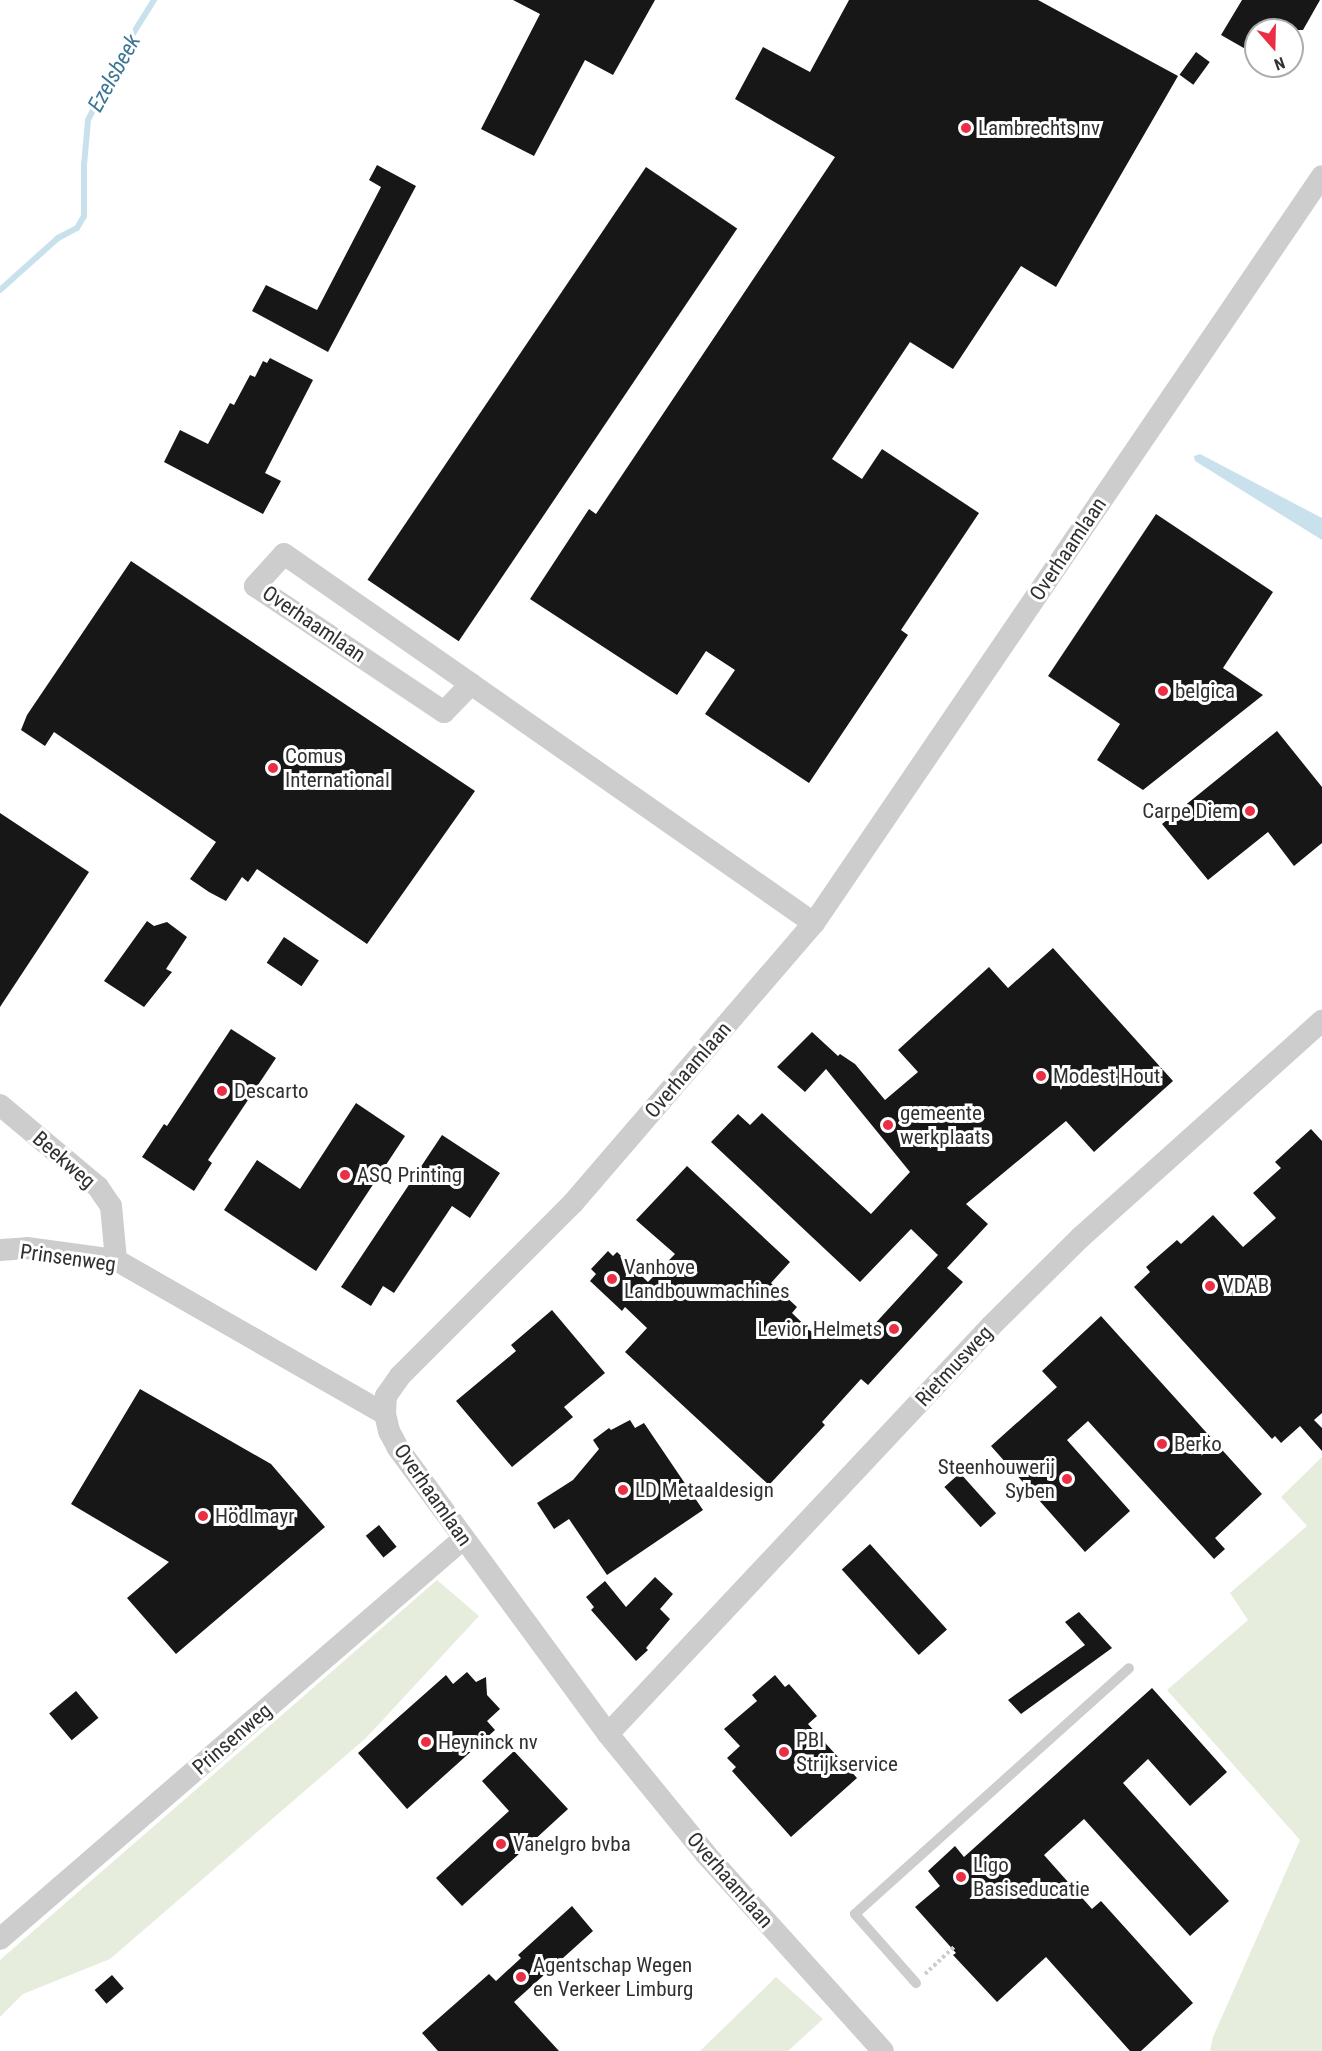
<!DOCTYPE html>
<meta charset="utf-8">
<style>
body{margin:0}
#map{position:relative;width:1322px;height:2051px;overflow:hidden;background:#fff;font-family:"Roboto Condensed",sans-serif}
div>[style]{position:absolute}
.green>*{inset:0;background:#e6eddd}
.water>*{inset:0;background:#c9e1ed}
.stream>*{height:6px;margin:-3px;padding:0 3px;transform-origin:3px;border-radius:3px;background:#c9e1ed}
.building>*{inset:0;background:#171717;transform-origin:0 0}
.path>*{height:4px;margin-top:-2px;transform-origin:0;background:repeating-linear-gradient(90deg,#cdcdcd 0 3px,transparent 0 6px)}
.lane>*{height:10px;margin:-5px;padding:0 5px;transform-origin:5px;border-radius:5px;background:#cdcdcd}
.street>*{height:22px;margin:-11px;padding:0 11px;transform-origin:11px;border-radius:11px;background:#cdcdcd}
.dots>*{width:16px;height:16px;translate:-50% -50%;box-sizing:border-box;border:3px solid #fff;border-radius:50%}
span{translate:-50% -50%;white-space:nowrap;text-align:center;line-height:1.15;-webkit-text-stroke:6px #fff;paint-order:stroke}
.poi-label{font-size:21px;color:#303030}
.left{translate:0 -50%;text-align:left}
.right{translate:-100% -50%;text-align:right}
.street-label{font-size:21px;color:#303030}
.water-label{font-size:22px;color:#3b7695;font-style:italic}
.north{position:absolute;left:1244px;top:18px;width:60px;height:60px;box-sizing:border-box;background:#fff;border:2px solid #acacac;border-radius:50%;rotate:160deg;font-size:16px;font-weight:700;line-height:24px;text-align:center;color:#303030}
.north::after{content:'';display:block;margin:auto;width:21px;height:27px;background:#eb2e44;clip-path:polygon(50% 0,100% 100%,50% 72%,0 100%)}
</style>
<div id="map">
<div class="green">
<i style="clip-path:polygon(1322px 1457px,1322px 2051px,1210px 2051px,1213px 2037px,1300px 1840px,1167px 1690px,1248px 1620px,1230px 1593px,1307px 1526px,1281px 1497px)"></i>
<i style="clip-path:polygon(437px 1580px,479px 1616px,366px 1738px,110px 1959px,23px 1994px,0 2017px,0 1960px)"></i>
<i style="clip-path:polygon(776px 1977px,823px 2019px,788px 2051px,700px 2051px)"></i>
</div>
<div class="water">
<i style="clip-path:polygon(1200px 454px,1322px 518px,1322px 540px,1195px 461px,1194px 456px)"></i>
</div>
<div class="stream">
<i style="left:0;top:290px;width:78px;rotate:-41.9deg"></i>
<i style="left:58px;top:238px;width:21px;rotate:-28deg"></i>
<i style="left:77px;top:228px;width:14px;rotate:-60deg"></i>
<i style="left:84px;top:216px;width:51px;rotate:-90deg"></i>
<i style="left:84px;top:165px;width:45px;rotate:-84.9deg"></i>
<i style="left:88px;top:120px;width:84px;rotate:-63.1deg"></i>
<i style="left:126px;top:45px;width:53px;rotate:-58.1deg"></i>
</div>
<div class="building">
<i style="clip-path:polygon(513px 0,655px 0,613px 75px,585px 60px,534px 156px,481px 129px,540px 14px)"></i>
<i style="clip-path:polygon(849px 0,1038px 0,1178px 76px,1056px 287px,1021px 266px,953px 369px,910px 342px,832px 459px,862px 479px,882px 449px,979px 513px,901px 630px,908px 635px,809px 783px,705px 714px,735px 670px,706px 651px,677px 695px,530px 599px,589px 509px,596px 514px,835px 157px,735px 99px,763px 47px,810px 72px)"></i>
<i style="clip-path:polygon(1242px 0,1320px 0,1303px 30px,1256px 30px,1256px 55px,1221px 35px)"></i>
<i style="left:1196px;top:52px;width:17px;height:28px;rotate:36deg"></i>
<i style="clip-path:polygon(377px 165px,416px 186px,328px 352px,252px 311px,266px 285px,317px 310px,381px 187px,369px 180px)"></i>
<i style="left:646px;top:167px;width:110px;height:498px;rotate:34deg"></i>
<i style="clip-path:polygon(270px 358px,313px 380px,265px 473px,281px 481px,263px 514px,164px 462px,180px 430px,208px 444px,230px 403px,234px 405px,250px 375px,255px 377px,263px 361px,267px 363px)"></i>
<i style="clip-path:polygon(1156px 514px,1273px 592px,1223px 668px,1263px 695px,1143px 790px,1097px 760px,1120px 724px,1048px 676px)"></i>
<i style="clip-path:polygon(131px 561px,475px 791px,367px 944px,257px 869px,248px 882px,242px 877px,226px 901px,209px 892px,190px 879px,216px 842px,54px 732px,45px 746px,21px 730px,27px 715px)"></i>
<i style="clip-path:polygon(1277px 731px,1322px 787px,1322px 843px,1294px 866px,1268px 832px,1208px 880px,1162px 824px)"></i>
<i style="clip-path:polygon(0 813px,89px 872px,0 1007px)"></i>
<i style="clip-path:polygon(147px 921px,154px 926px,167px 922px,187px 937px,166px 969px,172px 972px,144px 1007px,104px 981px)"></i>
<i style="left:284px;top:937px;width:42px;height:31px;rotate:34deg"></i>
<i style="clip-path:polygon(1053px 948px,1173px 1081px,1094px 1152px,1066px 1121px,966px 1204px,988px 1224px,947px 1268px,963px 1282px,868px 1385px,861px 1379px,822px 1422px,825px 1425px,769px 1485px,625px 1352px,647px 1328px,625px 1307px,622px 1311px,590px 1281px,596px 1274px,591px 1269px,608px 1251px,613px 1256px,617px 1252px,648px 1282px,675px 1254px,636px 1220px,687px 1166px,790px 1262px,771px 1283px,797px 1307px,792px 1313px,819px 1339px,838px 1319px,860px 1340px,938px 1255px,911px 1229px,860px 1282px,711px 1142px,738px 1114px,750px 1125px,762px 1113px,871px 1214px,910px 1172px,826px 1069px,805px 1092px,777px 1067px,812px 1032px,838px 1056px,840px 1054px,855px 1064px,885px 1100px,918px 1072px,898px 1050px,989px 967px,1008px 988px)"></i>
<i style="clip-path:polygon(231px 1029px,276px 1058px,208px 1160px,212px 1163px,194px 1191px,142px 1157px,164px 1124px,167px 1126px)"></i>
<i style="clip-path:polygon(356px 1103px,405px 1136px,316px 1271px,224px 1210px,257px 1160px,300px 1189px)"></i>
<i style="clip-path:polygon(1311px 1129px,1322px 1141px,1322px 1413px,1314px 1420px,1322px 1428px,1322px 1451px,1300px 1426px,1281px 1443px,1275px 1436px,1272px 1439px,1134px 1287px,1150px 1272px,1146px 1267px,1177px 1240px,1181px 1244px,1213px 1215px,1243px 1247px,1276px 1218px,1253px 1193px,1281px 1168px,1275px 1162px)"></i>
<i style="clip-path:polygon(442px 1135px,500px 1173px,470px 1218px,452px 1206px,394px 1293px,383px 1286px,371px 1306px,341px 1287px)"></i>
<i style="clip-path:polygon(552px 1310px,605px 1373px,564px 1407px,573px 1417px,512px 1467px,456px 1401px,516px 1351px,511px 1345px)"></i>
<i style="clip-path:polygon(1101px 1316px,1262px 1494px,1215px 1538px,1225px 1549px,1214px 1559px,1088px 1421px,1067px 1440px,1130px 1511px,1085px 1552px,991px 1446px,1057px 1387px,1042px 1371px)"></i>
<i style="clip-path:polygon(140px 1389px,271px 1464px,325px 1527px,176px 1654px,127px 1598px,169px 1562px,71px 1504px)"></i>
<i style="clip-path:polygon(630px 1420px,635px 1428px,644px 1423px,703px 1510px,607px 1575px,569px 1519px,554px 1529px,537px 1503px,573px 1480px,599px 1449px,593px 1440px,609px 1428px,611px 1430px)"></i>
<i style="left:960px;top:1473px;width:54px;height:21px;rotate:48deg"></i>
<i style="left:379px;top:1525px;width:28px;height:17px;rotate:51deg"></i>
<i style="left:870px;top:1544px;width:115px;height:38px;rotate:48deg"></i>
<i style="clip-path:polygon(655px 1577px,673px 1594px,660px 1609px,670px 1619px,646px 1648px,648px 1650px,636px 1661px,591px 1610px,594px 1607px,586px 1597px,605px 1581px,626px 1607px)"></i>
<i style="clip-path:polygon(1079px 1612px,1112px 1648px,1021px 1714px,1008px 1700px,1085px 1645px,1065px 1622px)"></i>
<i style="clip-path:polygon(467px 1672px,476px 1682px,486px 1677px,487px 1695px,500px 1709px,487px 1721px,495px 1730px,407px 1809px,358px 1753px,446px 1675px,453px 1684px)"></i>
<i style="clip-path:polygon(775px 1675px,785px 1687px,789px 1684px,817px 1716px,808px 1724px,857px 1778px,791px 1837px,732px 1771px,736px 1767px,727px 1758px,740px 1746px,724px 1729px,757px 1701px,752px 1695px)"></i>
<i style="clip-path:polygon(1152px 1688px,1227px 1772px,1190px 1806px,1148px 1759px,1123px 1783px,1229px 1901px,1190px 1936px,1084px 1819px,1044px 1855px,1092px 1909px,1101px 1901px,1193px 2003px,1141px 2051px,1130px 2051px,1046px 1957px,997px 2002px,953px 1955px,956px 1953px,915px 1907px,940px 1886px,928px 1871px,955px 1846px,964px 1857px)"></i>
<i style="left:76px;top:1691px;width:35px;height:35px;rotate:50deg"></i>
<i style="clip-path:polygon(514px 1751px,568px 1809px,462px 1906px,436px 1878px,509px 1811px,482px 1781px)"></i>
<i style="clip-path:polygon(572px 1906px,593px 1931px,514px 2002px,559px 2051px,438px 2051px,422px 2033px,489px 1974px,496px 1981px,521px 1958px,518px 1955px)"></i>
<i style="left:112px;top:1975px;width:18px;height:23px;rotate:49deg"></i>
</div>
<div class="path">
<i style="left:925px;top:1974px;width:40px;rotate:-43deg"></i>
</div>
<div class="lane">
<i style="left:916px;top:1983px;width:92px;rotate:-131.5deg"></i>
<i style="left:855px;top:1914px;width:368px;rotate:-41.9deg"></i>
</div>
<div class="street">
<i style="left:471px;top:684px;width:39px;rotate:134deg"></i>
<i style="left:444px;top:712px;width:227px;rotate:-146.3deg"></i>
<i style="left:255px;top:586px;width:43px;rotate:-47.8deg"></i>
<i style="left:284px;top:554px;width:228px;rotate:34.8deg"></i>
<i style="left:471px;top:684px;width:418px;rotate:34.9deg"></i>
<i style="left:0;top:1105px;width:128px;rotate:39.9deg"></i>
<i style="left:98px;top:1187px;width:23px;rotate:56deg"></i>
<i style="left:111px;top:1206px;width:54px;rotate:84.7deg"></i>
<i style="left:0;top:1250px;width:27px;rotate:-4deg"></i>
<i style="left:27px;top:1248px;width:90px;rotate:7.7deg"></i>
<i style="left:116px;top:1260px;width:310px;rotate:29.8deg"></i>
<i style="left:608px;top:1734px;width:560px;rotate:-46.81deg"></i>
<i style="left:991px;top:1326px;width:127px;rotate:-44.7deg"></i>
<i style="left:1081px;top:1237px;width:324px;rotate:-41.9deg"></i>
<i style="left:0;top:1939px;width:613px;rotate:-40.83deg"></i>
<i style="left:883px;top:2051px;width:266px;rotate:-132deg"></i>
<i style="left:705px;top:1853px;width:154px;rotate:-129.2deg"></i>
<i style="left:608px;top:1734px;width:355px;rotate:-126.3deg"></i>
<i style="left:398px;top:1448px;width:19px;rotate:-118deg"></i>
<i style="left:389px;top:1431px;width:17px;rotate:-103deg"></i>
<i style="left:385px;top:1414px;width:18px;rotate:-87deg"></i>
<i style="left:386px;top:1396px;width:24px;rotate:-55deg"></i>
<i style="left:400px;top:1376px;width:245px;rotate:-45deg"></i>
<i style="left:573px;top:1203px;width:369px;rotate:-49.3deg"></i>
<i style="left:814px;top:923px;width:903px;rotate:-55.78deg"></i>
</div>
<div class="dots">
<i style="left:966px;top:128px;background:#eb2e44"></i>
<i style="left:1163px;top:691px;background:#eb2e44"></i>
<i style="left:273px;top:768px;background:#eb2e44"></i>
<i style="left:1250px;top:811px;background:#eb2e44"></i>
<i style="left:1041px;top:1076px;background:#eb2e44"></i>
<i style="left:222px;top:1091px;background:#eb2e44"></i>
<i style="left:888px;top:1125px;background:#eb2e44"></i>
<i style="left:345px;top:1175px;background:#eb2e44"></i>
<i style="left:612px;top:1279px;background:#eb2e44"></i>
<i style="left:1210px;top:1286px;background:#eb2e44"></i>
<i style="left:894px;top:1329px;background:#eb2e44"></i>
<i style="left:1162px;top:1444px;background:#eb2e44"></i>
<i style="left:1067px;top:1479px;background:#eb2e44"></i>
<i style="left:623px;top:1490px;background:#eb2e44"></i>
<i style="left:203px;top:1516px;background:#eb2e44"></i>
<i style="left:426px;top:1742px;background:#eb2e44"></i>
<i style="left:784px;top:1752px;background:#eb2e44"></i>
<i style="left:501px;top:1844px;background:#eb2e44"></i>
<i style="left:961px;top:1877px;background:#eb2e44"></i>
<i style="left:521px;top:1977px;background:#eb2e44"></i>
</div>
<div class="poi-label">
<span class="left" style="left:978px;top:128px">Lambrechts nv</span>
<span class="left" style="left:1175px;top:691px">belgica</span>
<span class="left" style="left:285px;top:768px">Comus<br>International</span>
<span class="right" style="left:1238px;top:811px">Carpe Diem</span>
<span class="left" style="left:1053px;top:1076px">Modest Hout</span>
<span class="left" style="left:234px;top:1091px">Descarto</span>
<span class="left" style="left:900px;top:1125px">gemeente<br>werkplaats</span>
<span class="left" style="left:357px;top:1175px">ASQ Printing</span>
<span class="left" style="left:624px;top:1279px">Vanhove<br>Landbouwmachines</span>
<span class="left" style="left:1222px;top:1286px">VDAB</span>
<span class="right" style="left:882px;top:1329px">Levior Helmets</span>
<span class="left" style="left:1174px;top:1444px">Berko</span>
<span class="right" style="left:1055px;top:1479px">Steenhouwerij<br>Syben</span>
<span class="left" style="left:635px;top:1490px">LD Metaaldesign</span>
<span class="left" style="left:215px;top:1516px">Hödlmayr</span>
<span class="left" style="left:796px;top:1752px">PBI<br>Strijkservice</span>
<span class="left" style="left:438px;top:1742px">Heyninck nv</span>
<span class="left" style="left:513px;top:1844px">Vanelgro bvba</span>
<span class="left" style="left:973px;top:1877px">Ligo<br>Basiseducatie</span>
<span class="left" style="left:533px;top:1977px">Agentschap Wegen<br>en Verkeer Limburg</span>
</div>
<div class="street-label">
<span style="left:1068px;top:549px;rotate:-56deg">Overhaamlaan</span>
<span style="left:314px;top:624px;rotate:34deg">Overhaamlaan</span>
<span style="left:688px;top:1070px;rotate:-49deg">Overhaamlaan</span>
<span style="left:64px;top:1160px;rotate:41deg">Beekweg</span>
<span style="left:68px;top:1258px;rotate:8deg">Prinsenweg</span>
<span style="left:954px;top:1366px;rotate:-47deg">Rietmusweg</span>
<span style="left:433px;top:1495px;rotate:55deg">Overhaamlaan</span>
<span style="left:232px;top:1739px;rotate:-41deg">Prinsenweg</span>
<span style="left:730px;top:1880px;rotate:49deg">Overhaamlaan</span>
</div>
<div class="water-label">
<span style="left:114px;top:73px;rotate:-61deg">Ezelsbeek</span>
</div>
<div class="north">N</div>
</div>
